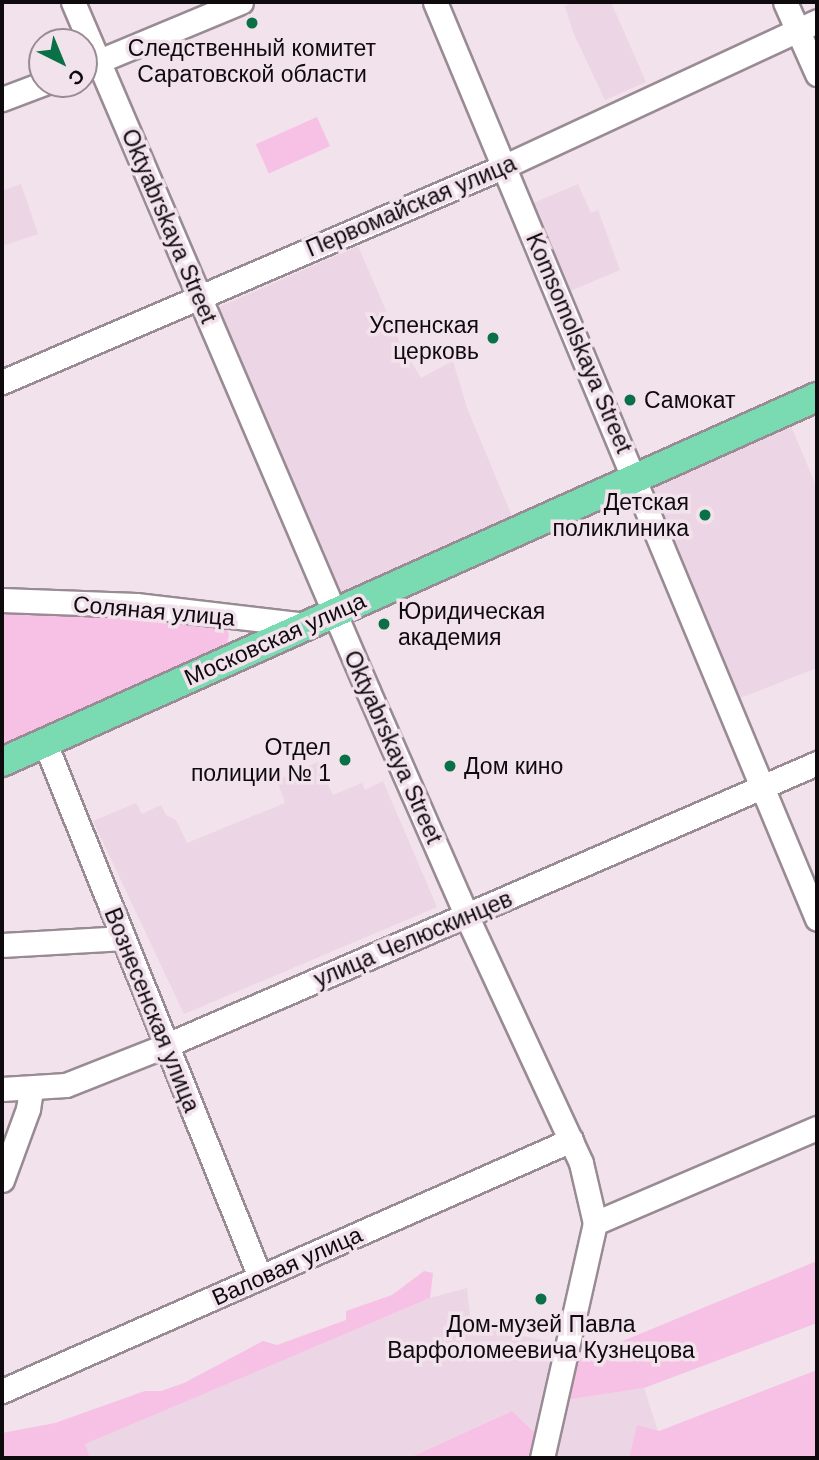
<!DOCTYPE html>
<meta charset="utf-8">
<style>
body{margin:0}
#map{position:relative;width:819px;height:1460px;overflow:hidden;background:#f2e2ec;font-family:Arial,sans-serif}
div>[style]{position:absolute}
.built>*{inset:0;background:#ecd5e4}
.green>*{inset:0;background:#f7c1e5;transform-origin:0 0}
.roads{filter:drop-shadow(2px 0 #998b94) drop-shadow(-2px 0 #998b94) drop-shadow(0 2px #998b94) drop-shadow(0 -2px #998b94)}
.minor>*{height:23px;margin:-11.5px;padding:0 11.5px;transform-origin:11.5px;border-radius:11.5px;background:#fff}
.major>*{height:28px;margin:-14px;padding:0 14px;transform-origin:14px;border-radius:14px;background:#7adbb3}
.dots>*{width:19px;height:19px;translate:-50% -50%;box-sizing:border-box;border:4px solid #f2e2ec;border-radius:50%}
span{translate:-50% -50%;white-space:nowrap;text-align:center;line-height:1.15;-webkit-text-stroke:7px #f2e2ec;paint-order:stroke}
.poi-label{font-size:23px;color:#0f0a0d}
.right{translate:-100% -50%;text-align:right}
.left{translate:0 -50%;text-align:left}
.street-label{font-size:23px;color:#0f0a0d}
.frame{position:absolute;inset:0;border:4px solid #0f0a0d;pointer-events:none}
.north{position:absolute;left:28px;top:28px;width:70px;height:70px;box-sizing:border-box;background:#f2e2ec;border:2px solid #978c93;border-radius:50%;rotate:137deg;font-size:19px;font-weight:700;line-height:28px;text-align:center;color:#0f0a0d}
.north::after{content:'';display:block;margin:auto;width:24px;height:32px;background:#097047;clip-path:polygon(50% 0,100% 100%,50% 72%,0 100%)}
</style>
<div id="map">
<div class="built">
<i style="clip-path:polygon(575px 2px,611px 2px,646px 82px,605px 100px,573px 32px,565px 6px)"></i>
<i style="clip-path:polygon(21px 184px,38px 234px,2px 246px,2px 191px)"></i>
<i style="clip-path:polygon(578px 184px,591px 213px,598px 210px,620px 270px,568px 292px,531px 204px)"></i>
<i style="clip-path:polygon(358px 246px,400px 343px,421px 378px,453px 361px,467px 408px,512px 516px,342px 594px,216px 313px,219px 307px)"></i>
<i style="clip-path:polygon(791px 426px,817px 488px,817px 668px,735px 700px,652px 494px,654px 487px)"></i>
<i style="clip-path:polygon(318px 762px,333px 795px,362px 783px,365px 790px,383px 781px,437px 907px,184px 1014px,93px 821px,136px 803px,142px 814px,161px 805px,166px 815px,176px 820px,187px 843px,285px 803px,277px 780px)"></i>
<i style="clip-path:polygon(467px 1288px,471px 1325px,557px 1343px,535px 1433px,512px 1411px,409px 1458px,90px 1458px,84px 1444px,430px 1298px)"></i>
<i style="clip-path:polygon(644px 1388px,658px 1431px,637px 1426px,629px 1458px,550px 1458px,565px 1400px)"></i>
</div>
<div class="green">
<i style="left:317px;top:117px;width:32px;height:67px;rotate:66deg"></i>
<i style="clip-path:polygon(2px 604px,225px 624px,229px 634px,227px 644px,2px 747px)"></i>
<i style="clip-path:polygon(817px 1261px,817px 1323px,644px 1388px,565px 1400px,574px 1361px)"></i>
<i style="clip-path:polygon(424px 1271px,433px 1273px,430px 1298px,85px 1444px,90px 1458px,2px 1458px,2px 1433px,55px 1423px,145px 1391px,161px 1391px,184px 1383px,263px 1341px,277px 1345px,346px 1320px,346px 1311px,392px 1295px)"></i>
<i style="clip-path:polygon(817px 1370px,817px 1458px,629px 1458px,637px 1425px,659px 1431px)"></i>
<i style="clip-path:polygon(512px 1411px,535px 1433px,528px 1458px,409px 1458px)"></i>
</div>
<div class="roads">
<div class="minor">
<i style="left:73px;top:2px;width:749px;rotate:66.82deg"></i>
<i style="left:368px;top:691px;width:247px;rotate:66.3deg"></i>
<i style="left:467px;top:917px;width:271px;rotate:65.1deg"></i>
<i style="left:581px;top:1163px;width:62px;rotate:76.9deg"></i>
<i style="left:595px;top:1223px;width:241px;rotate:102.7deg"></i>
<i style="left:435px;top:2px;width:993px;rotate:67.38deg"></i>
<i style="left:785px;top:2px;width:79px;rotate:66deg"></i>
<i style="left:87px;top:66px;width:167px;rotate:-22.6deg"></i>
<i style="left:2px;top:99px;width:43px;rotate:-20.6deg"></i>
<i style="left:2px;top:382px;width:547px;rotate:-23.24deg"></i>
<i style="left:505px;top:166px;width:344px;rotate:-24.9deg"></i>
<i style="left:2px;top:600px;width:134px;rotate:2.1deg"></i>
<i style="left:136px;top:605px;width:171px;rotate:6.7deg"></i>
<i style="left:45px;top:743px;width:576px;rotate:68.07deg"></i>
<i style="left:2px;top:945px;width:120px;rotate:-3.3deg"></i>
<i style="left:2px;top:1089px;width:64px;rotate:-3.6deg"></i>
<i style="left:66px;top:1085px;width:109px;rotate:-21.6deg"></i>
<i style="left:167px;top:1045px;width:709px;rotate:-23.45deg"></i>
<i style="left:2px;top:1180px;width:76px;rotate:-69.9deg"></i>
<i style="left:28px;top:1109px;width:20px;rotate:-81deg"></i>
<i style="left:595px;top:1223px;width:241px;rotate:-23.2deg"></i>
<i style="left:2px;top:1391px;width:622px;rotate:-23.8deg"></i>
</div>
<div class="major">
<i style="left:2px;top:762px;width:893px;rotate:-24.13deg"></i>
</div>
</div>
<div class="dots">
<i style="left:252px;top:23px;background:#097047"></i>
<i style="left:493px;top:338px;background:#097047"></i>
<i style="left:630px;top:400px;background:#097047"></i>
<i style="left:705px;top:515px;background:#097047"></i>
<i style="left:384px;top:624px;background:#097047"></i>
<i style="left:345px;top:760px;background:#097047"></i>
<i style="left:450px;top:766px;background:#097047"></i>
<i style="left:541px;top:1299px;background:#097047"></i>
</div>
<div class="poi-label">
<span style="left:252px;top:61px">Следственный комитет<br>Саратовской области</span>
<span class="right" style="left:479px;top:338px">Успенская<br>церковь</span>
<span class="left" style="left:644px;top:400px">Самокат</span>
<span class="right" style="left:689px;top:515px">Детская<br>поликлиника</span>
<span class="left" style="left:398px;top:624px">Юридическая<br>академия</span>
<span class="right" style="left:331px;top:760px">Отдел<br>полиции № 1</span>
<span class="left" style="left:464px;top:766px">Дом кино</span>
<span style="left:541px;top:1337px">Дом-музей Павла<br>Варфоломеевича Кузнецова</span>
</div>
<div class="street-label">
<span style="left:411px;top:206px;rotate:-23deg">Первомайская улица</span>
<span style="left:169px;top:226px;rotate:67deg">Oktyabrskaya Street</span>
<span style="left:579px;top:343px;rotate:67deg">Komsomolskaya Street</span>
<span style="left:154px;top:611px;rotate:5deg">Соляная улица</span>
<span style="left:275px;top:639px;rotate:-24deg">Московская улица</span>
<span style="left:393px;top:747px;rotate:66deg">Oktyabrskaya Street</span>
<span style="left:413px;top:939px;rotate:-23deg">улица Челюскинцев</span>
<span style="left:152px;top:1010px;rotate:68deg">Вознесенская улица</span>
<span style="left:287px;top:1266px;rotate:-24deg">Валовая улица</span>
</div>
<div class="frame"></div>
<div class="north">С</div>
</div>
